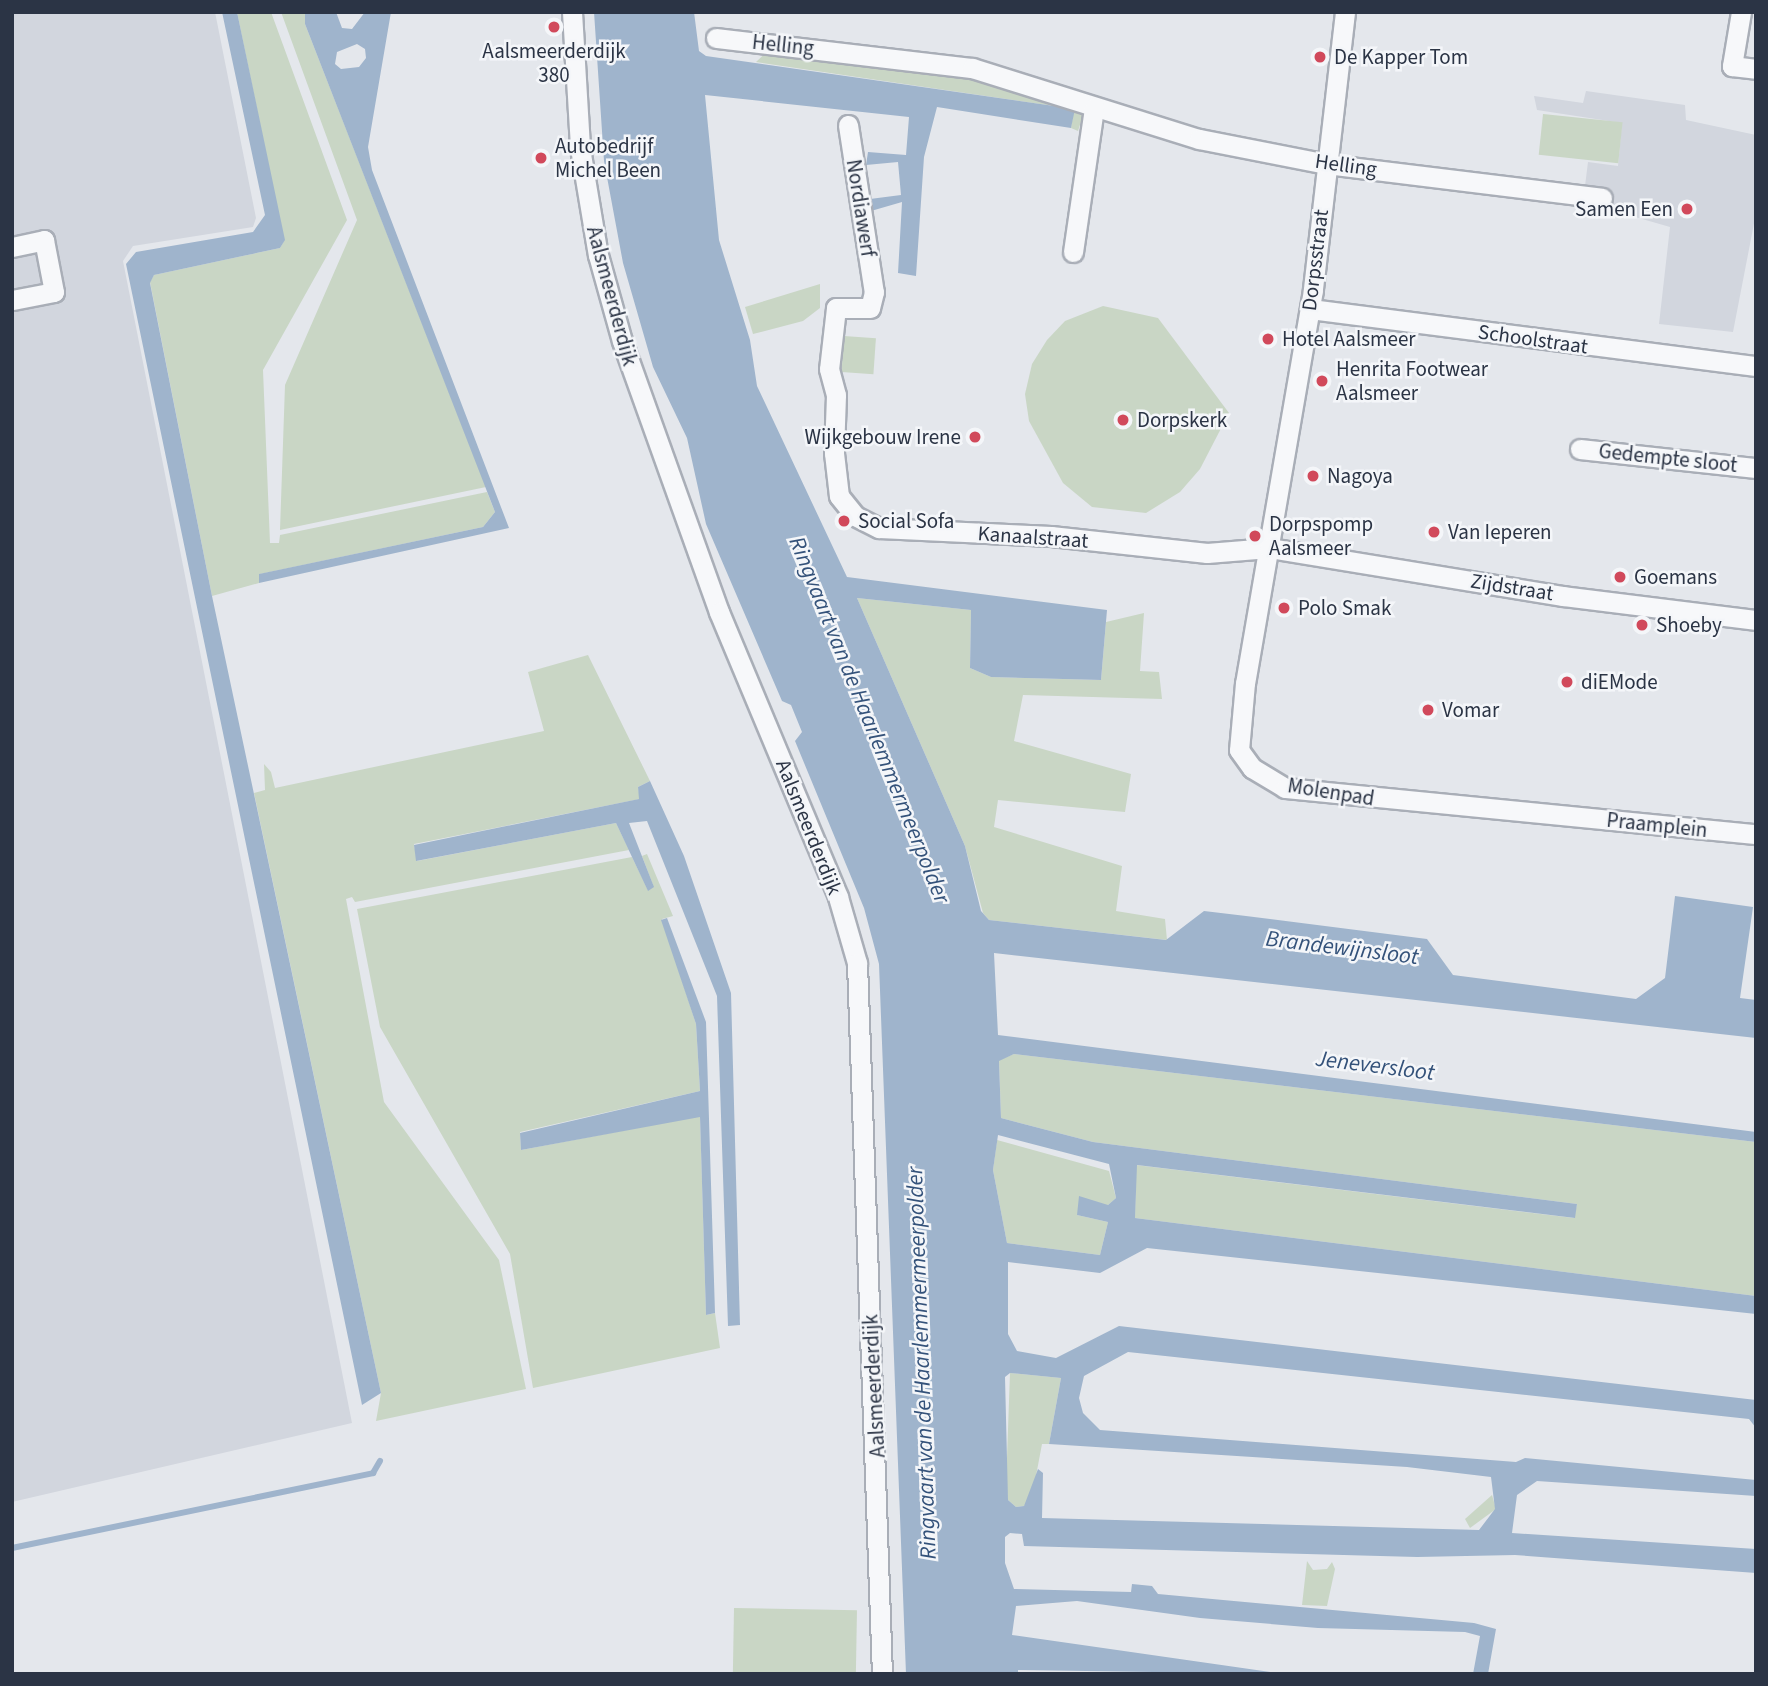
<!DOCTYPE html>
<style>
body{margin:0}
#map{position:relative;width:1768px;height:1686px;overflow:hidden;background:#e4e7ec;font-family:"Source Sans 3",sans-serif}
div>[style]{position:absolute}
.built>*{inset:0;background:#d2d6de}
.green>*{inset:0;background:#c9d6c5;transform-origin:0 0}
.water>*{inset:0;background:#9fb4cc}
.stream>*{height:6px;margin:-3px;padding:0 3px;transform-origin:3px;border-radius:3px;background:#9fb4cc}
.roads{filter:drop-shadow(2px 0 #a9aeb7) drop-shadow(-2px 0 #a9aeb7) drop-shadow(0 2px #a9aeb7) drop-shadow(0 -2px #a9aeb7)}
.minor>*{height:19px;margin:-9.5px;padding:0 9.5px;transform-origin:9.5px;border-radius:9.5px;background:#f7f8fa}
.dots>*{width:19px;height:19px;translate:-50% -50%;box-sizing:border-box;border:4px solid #f4f6f9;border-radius:50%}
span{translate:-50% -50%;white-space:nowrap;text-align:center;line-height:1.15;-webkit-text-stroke:5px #f4f6f9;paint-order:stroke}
.street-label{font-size:21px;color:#2b3445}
.poi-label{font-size:21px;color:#2b3445}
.left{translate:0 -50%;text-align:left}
.right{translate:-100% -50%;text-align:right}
.water-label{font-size:23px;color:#34527a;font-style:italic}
.frame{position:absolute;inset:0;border:14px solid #2b3445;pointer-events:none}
</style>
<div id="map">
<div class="built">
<i style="clip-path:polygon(12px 12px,215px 12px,256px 218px,253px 227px,133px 246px,123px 261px,352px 1423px,12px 1502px)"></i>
<i style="clip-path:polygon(1586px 91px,1685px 105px,1686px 120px,1756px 135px,1756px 213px,1733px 332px,1659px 324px,1670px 227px,1583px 202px,1588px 162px,1618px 166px,1622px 123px,1537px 110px,1534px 96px,1583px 103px)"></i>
</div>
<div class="green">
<i style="clip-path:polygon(237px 12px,271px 12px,347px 220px,263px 370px,270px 543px,279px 543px,280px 535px,487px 492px,495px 512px,483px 527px,260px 574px,259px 583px,212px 596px,150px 282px,154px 275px,280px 248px,284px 241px)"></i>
<i style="clip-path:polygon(281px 12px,305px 12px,305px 24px,486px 487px,280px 530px,285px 385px,357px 220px)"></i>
<i style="clip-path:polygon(772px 47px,1012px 83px,1084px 112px,1078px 131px,1071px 128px,1074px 109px,756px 62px)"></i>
<i style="left:1543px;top:114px;width:80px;height:41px;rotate:6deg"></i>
<i style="clip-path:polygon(820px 284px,820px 308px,803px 321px,753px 334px,745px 307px)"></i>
<i style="clip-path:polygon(1103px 306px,1158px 318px,1229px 413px,1200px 469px,1180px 492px,1146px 513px,1092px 507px,1063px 483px,1029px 421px,1025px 394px,1032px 364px,1047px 340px,1065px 321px)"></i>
<i style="left:844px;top:336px;width:32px;height:36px;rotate:4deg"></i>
<i style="clip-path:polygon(857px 598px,971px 610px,970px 668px,991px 677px,1101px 680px,1106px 622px,1144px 613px,1140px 671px,1159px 672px,1162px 699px,1023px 695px,1014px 741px,1131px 774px,1125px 812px,998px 800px,994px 827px,1122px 866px,1116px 911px,1165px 919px,1167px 940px,989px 920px,983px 913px,965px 846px)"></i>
<i style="clip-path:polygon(588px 655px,650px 781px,638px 787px,640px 799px,414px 844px,417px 861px,616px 823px,629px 850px,355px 902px,352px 897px,346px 899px,384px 1102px,499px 1260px,526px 1389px,376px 1421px,381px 1393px,254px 793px,265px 790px,264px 764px,271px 772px,275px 788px,544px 731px,528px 672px)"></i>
<i style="clip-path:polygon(647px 854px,673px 916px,662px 919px,696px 1024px,700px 1091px,520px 1132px,521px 1150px,700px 1116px,706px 1315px,715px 1313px,720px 1348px,533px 1388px,510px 1254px,380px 1027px,357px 909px,632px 857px,648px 890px,653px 885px,642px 856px)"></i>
<i style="clip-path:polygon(1014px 1054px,1756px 1142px,1756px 1296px,1135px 1218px,1136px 1165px,1574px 1218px,1577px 1204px,1093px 1142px,1001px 1118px,999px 1060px)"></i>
<i style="clip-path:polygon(997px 1140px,1109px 1171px,1116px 1198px,1108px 1205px,1077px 1215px,1108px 1222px,1100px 1255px,1007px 1243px,993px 1170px)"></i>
<i style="clip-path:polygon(1010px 1373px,1061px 1378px,1049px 1444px,1042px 1444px,1032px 1497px,1024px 1506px,1016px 1507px,1008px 1500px,1006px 1485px)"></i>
<i style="clip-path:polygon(1492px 1495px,1496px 1509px,1470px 1528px,1465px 1519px)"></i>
<i style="clip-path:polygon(1307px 1561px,1313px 1570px,1327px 1569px,1332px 1562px,1335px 1569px,1327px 1606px,1302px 1605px)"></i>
<i style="left:734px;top:1608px;width:123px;height:66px;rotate:1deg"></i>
</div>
<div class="water">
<i style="clip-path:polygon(222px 12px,237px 12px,285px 240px,280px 248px,154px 275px,150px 283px,212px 596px,381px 1393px,362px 1405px,126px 264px,136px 252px,253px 232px,265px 215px)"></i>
<i style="clip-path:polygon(evenodd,305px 12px,336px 12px,342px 28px,352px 29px,365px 12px,391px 12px,368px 147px,372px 170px,509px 528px,259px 583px,259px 574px,483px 527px,495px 512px,305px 24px,305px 12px,357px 44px,365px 49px,366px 58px,359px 67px,341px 69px,335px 64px,337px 52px,357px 44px)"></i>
<i style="clip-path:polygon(evenodd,594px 12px,694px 12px,699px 51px,706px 56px,1075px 109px,1071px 128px,937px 107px,924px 157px,916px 276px,898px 273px,902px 202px,871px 211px,870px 199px,901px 195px,898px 162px,866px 165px,868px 152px,906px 155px,909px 117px,705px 95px,719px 240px,750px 340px,757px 386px,847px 577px,1107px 610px,1101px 680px,991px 677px,970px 668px,971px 610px,857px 598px,965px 846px,981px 911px,989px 920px,1166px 940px,1204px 911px,1246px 916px,1427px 939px,1453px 975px,1636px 999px,1665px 978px,1675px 896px,1753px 907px,1740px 998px,1756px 1000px,1756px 1038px,994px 953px,998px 1035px,1756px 1132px,1756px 1142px,1014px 1054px,999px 1061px,1001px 1118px,1093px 1142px,1577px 1204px,1575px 1218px,1137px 1165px,1135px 1218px,1756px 1296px,1756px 1314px,1147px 1248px,1100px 1273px,1008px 1262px,1008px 1334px,1017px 1351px,1056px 1358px,1119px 1326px,1756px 1400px,1756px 1428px,1749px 1419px,1128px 1352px,1084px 1376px,1079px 1398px,1083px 1413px,1100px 1430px,1516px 1462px,1525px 1458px,1756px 1480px,1756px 1496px,1537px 1481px,1517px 1495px,1512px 1533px,1756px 1549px,1756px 1573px,1515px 1555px,1417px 1557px,1024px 1546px,1022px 1534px,1010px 1533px,1005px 1537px,1005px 1563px,1014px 1589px,1131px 1592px,1132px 1584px,1152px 1586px,1158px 1594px,1474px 1623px,1496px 1629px,1488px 1674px,1473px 1674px,1480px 1636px,1465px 1632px,1318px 1628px,1200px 1618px,1077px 1601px,1016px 1606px,1012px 1635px,1284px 1674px,1018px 1670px,1018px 1674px,906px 1674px,879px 964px,864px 908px,795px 741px,802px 732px,791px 705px,782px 701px,706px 524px,687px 438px,653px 367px,623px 263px,604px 161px,594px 12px,998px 1135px,1109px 1164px,1116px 1198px,1108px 1205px,1079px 1196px,1077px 1215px,1108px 1222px,1100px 1255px,1007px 1243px,993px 1170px,998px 1135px,594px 12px,1010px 1373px,1061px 1378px,1049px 1444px,1407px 1467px,1491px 1477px,1495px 1509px,1479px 1530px,1042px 1518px,1043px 1473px,1038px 1469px,1024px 1506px,1016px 1507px,1008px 1500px,1005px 1377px,1010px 1373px)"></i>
<i style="clip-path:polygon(650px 781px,684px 856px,731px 993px,740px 1325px,728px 1326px,717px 996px,647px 821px,629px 823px,654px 887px,648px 891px,616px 823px,416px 861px,414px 845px,639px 799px,638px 787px)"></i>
<i style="clip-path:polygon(667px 918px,706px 1022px,715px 1313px,706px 1315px,700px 1117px,521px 1150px,520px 1133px,700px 1091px,696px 1024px,661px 920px)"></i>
</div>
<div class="stream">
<i style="left:12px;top:1548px;width:369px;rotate:-11.7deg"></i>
<i style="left:373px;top:1473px;width:14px;rotate:-60deg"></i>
</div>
<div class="roads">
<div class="minor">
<i style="left:572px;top:12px;width:136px;rotate:86.6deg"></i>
<i style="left:580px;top:148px;width:109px;rotate:80.5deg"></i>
<i style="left:598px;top:255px;width:89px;rotate:74.4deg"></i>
<i style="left:622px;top:341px;width:288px;rotate:70.3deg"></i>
<i style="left:719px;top:612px;width:309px;rotate:67.3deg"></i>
<i style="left:838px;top:897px;width:69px;rotate:73.9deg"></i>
<i style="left:857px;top:963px;width:711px;rotate:87.99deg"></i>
<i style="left:1345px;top:12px;width:280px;rotate:96.6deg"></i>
<i style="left:1313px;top:290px;width:399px;rotate:99.8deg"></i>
<i style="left:1245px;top:683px;width:67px;rotate:95.1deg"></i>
<i style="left:1239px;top:750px;width:22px;rotate:54deg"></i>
<i style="left:1252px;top:768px;width:39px;rotate:31deg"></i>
<i style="left:1285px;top:788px;width:473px;rotate:5.6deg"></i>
<i style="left:1741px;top:12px;width:55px;rotate:99.5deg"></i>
<i style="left:1732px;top:66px;width:24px;rotate:7deg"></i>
<i style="left:716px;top:38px;width:258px;rotate:6.7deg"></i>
<i style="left:972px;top:68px;width:238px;rotate:17.4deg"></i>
<i style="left:1199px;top:139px;width:129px;rotate:11.1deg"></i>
<i style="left:1326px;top:164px;width:278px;rotate:7deg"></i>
<i style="left:848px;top:125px;width:169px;rotate:81.2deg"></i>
<i style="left:874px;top:292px;width:16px;rotate:104deg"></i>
<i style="left:870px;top:308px;width:34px;rotate:180deg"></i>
<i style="left:836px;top:308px;width:61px;rotate:96.5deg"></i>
<i style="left:829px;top:369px;width:27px;rotate:75deg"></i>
<i style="left:836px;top:395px;width:58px;rotate:92deg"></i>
<i style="left:834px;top:453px;width:43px;rotate:83.4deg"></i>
<i style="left:839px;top:496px;width:26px;rotate:51deg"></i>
<i style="left:855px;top:516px;width:27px;rotate:27deg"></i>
<i style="left:879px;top:528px;width:172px;rotate:2.7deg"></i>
<i style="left:1051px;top:536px;width:157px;rotate:6.2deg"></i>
<i style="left:1207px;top:553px;width:62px;rotate:-4.6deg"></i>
<i style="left:1269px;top:548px;width:298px;rotate:9.3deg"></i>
<i style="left:1563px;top:596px;width:194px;rotate:7.1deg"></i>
<i style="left:12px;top:247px;width:33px;rotate:-12deg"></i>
<i style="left:44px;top:240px;width:53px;rotate:79.1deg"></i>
<i style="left:54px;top:292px;width:43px;rotate:169.2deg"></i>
<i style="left:1073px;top:252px;width:146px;rotate:-81.7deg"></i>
<i style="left:1310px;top:309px;width:450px;rotate:7.3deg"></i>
<i style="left:1580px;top:449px;width:177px;rotate:6.2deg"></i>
</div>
</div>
<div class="dots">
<i style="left:554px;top:27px;background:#d1495b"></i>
<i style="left:1320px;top:57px;background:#d1495b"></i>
<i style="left:541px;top:158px;background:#d1495b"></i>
<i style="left:1687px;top:209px;background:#d1495b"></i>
<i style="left:1268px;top:339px;background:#d1495b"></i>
<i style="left:1322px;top:381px;background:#d1495b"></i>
<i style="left:1123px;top:420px;background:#d1495b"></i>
<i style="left:975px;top:437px;background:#d1495b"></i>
<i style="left:1313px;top:476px;background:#d1495b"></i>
<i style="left:844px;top:521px;background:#d1495b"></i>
<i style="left:1434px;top:532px;background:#d1495b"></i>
<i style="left:1255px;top:536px;background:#d1495b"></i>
<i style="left:1620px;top:577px;background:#d1495b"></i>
<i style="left:1284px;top:608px;background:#d1495b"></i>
<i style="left:1642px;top:625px;background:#d1495b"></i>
<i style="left:1567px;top:682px;background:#d1495b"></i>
<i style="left:1428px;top:710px;background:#d1495b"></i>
</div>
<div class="street-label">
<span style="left:783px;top:45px;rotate:6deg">Helling</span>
<span style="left:1346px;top:165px;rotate:8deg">Helling</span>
<span style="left:861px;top:208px;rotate:81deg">Nordiawerf</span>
<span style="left:1315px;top:260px;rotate:-83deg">Dorpsstraat</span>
<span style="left:612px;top:296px;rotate:75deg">Aalsmeerderdijk</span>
<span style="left:1533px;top:339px;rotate:8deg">Schoolstraat</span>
<span style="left:1668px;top:458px;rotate:6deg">Gedempte sloot</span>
<span style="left:1033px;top:537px;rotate:4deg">Kanaalstraat</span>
<span style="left:1512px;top:587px;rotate:9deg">Zijdstraat</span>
<span style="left:1331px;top:792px;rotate:9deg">Molenpad</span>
<span style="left:1657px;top:825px;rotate:6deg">Praamplein</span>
<span style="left:809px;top:827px;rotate:68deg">Aalsmeerderdijk</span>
<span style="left:874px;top:1386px;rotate:-93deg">Aalsmeerderdijk</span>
</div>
<div class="poi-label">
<span style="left:554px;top:63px">Aalsmeerderdijk<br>380</span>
<span class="left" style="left:1334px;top:57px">De Kapper Tom</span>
<span class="left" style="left:555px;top:158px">Autobedrijf<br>Michel Been</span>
<span class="right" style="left:1673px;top:209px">Samen Een</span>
<span class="left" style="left:1282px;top:339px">Hotel Aalsmeer</span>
<span class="left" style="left:1336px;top:381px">Henrita Footwear<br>Aalsmeer</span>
<span class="left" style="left:1137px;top:420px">Dorpskerk</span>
<span class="right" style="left:961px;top:437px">Wijkgebouw Irene</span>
<span class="left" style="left:1327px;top:476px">Nagoya</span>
<span class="left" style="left:858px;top:521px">Social Sofa</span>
<span class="left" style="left:1269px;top:536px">Dorpspomp<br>Aalsmeer</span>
<span class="left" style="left:1448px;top:532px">Van Ieperen</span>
<span class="left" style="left:1634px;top:577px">Goemans</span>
<span class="left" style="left:1298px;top:608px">Polo Smak</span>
<span class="left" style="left:1656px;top:625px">Shoeby</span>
<span class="left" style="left:1581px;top:682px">diEMode</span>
<span class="left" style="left:1442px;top:710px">Vomar</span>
</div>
<div class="water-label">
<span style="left:869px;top:720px;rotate:68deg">Ringvaart van de Haarlemmermeerpolder</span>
<span style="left:1342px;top:948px;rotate:7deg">Brandewijnsloot</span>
<span style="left:1375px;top:1066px;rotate:7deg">Jeneversloot</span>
<span style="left:922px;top:1363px;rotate:-92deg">Ringvaart van de Haarlemmermeerpolder</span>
</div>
<div class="frame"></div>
</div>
